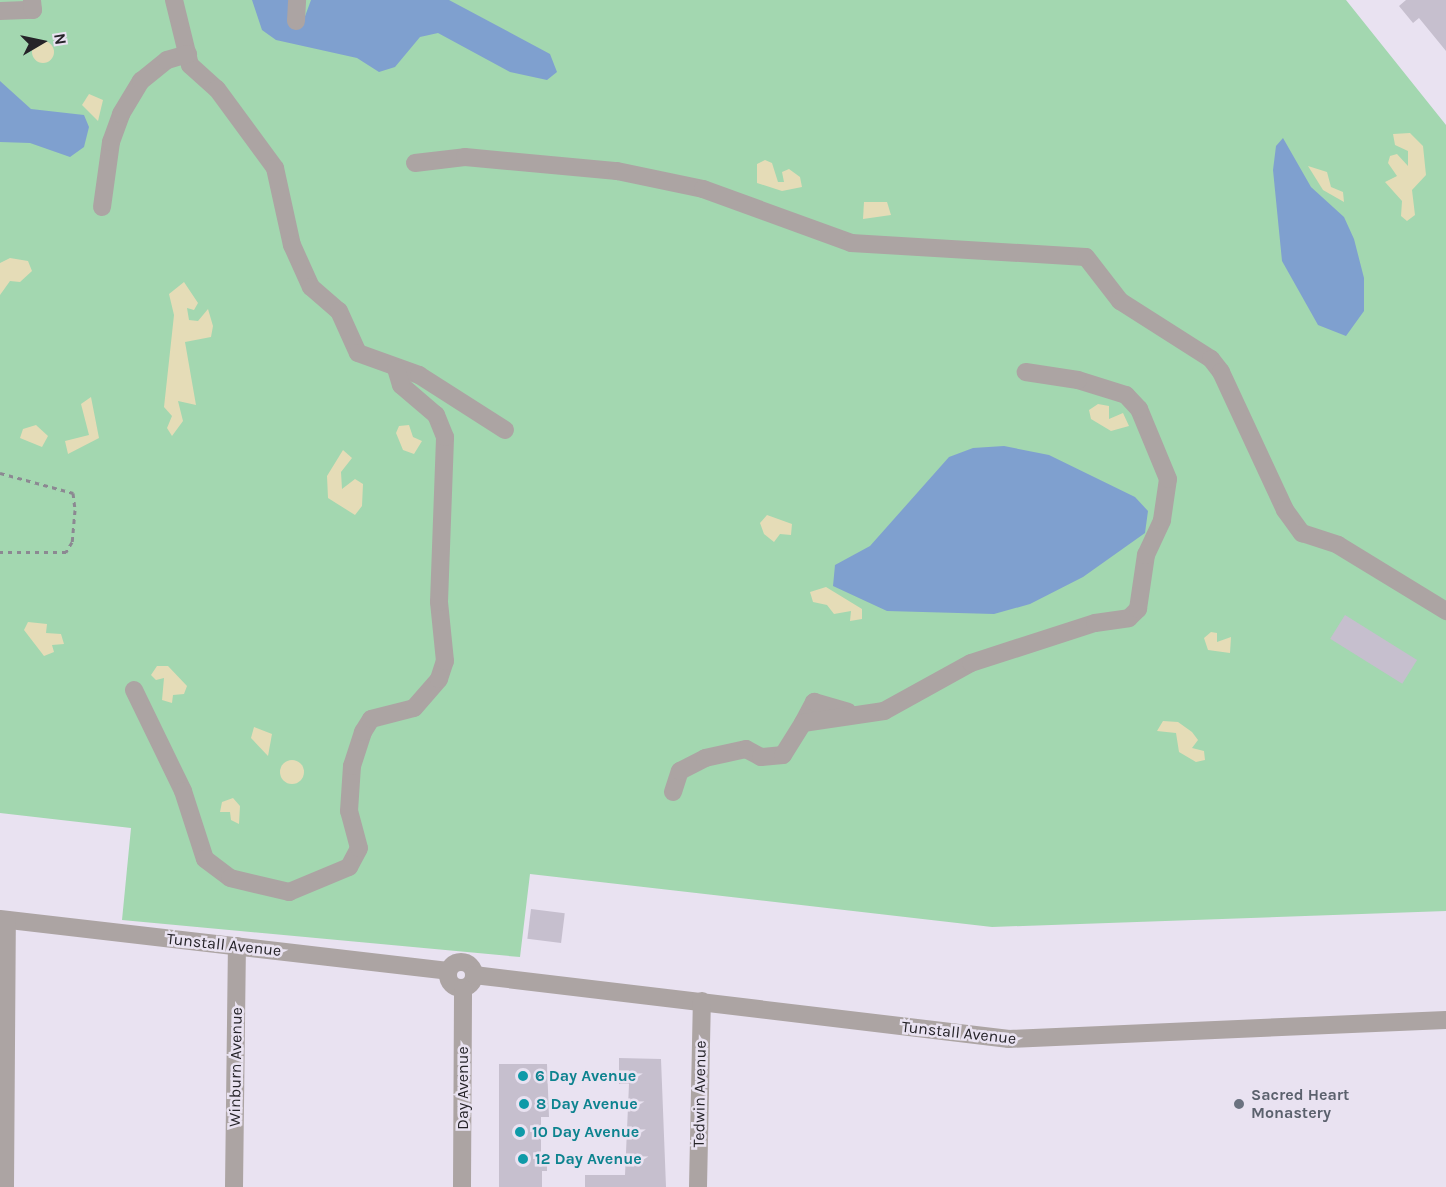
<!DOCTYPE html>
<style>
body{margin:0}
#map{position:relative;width:1446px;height:1187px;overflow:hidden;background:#e9e2f1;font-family:Karla,sans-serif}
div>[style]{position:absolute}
.green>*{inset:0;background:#a3d7b0}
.sand>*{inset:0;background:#e5dcb7}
.round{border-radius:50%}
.water>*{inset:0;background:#7fa0cf}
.building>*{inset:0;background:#c6bfce;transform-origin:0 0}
.path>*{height:3px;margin-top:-1.5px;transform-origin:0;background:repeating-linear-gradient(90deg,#8c8892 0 4.5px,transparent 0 9px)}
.minor>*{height:18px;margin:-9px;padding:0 9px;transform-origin:9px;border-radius:9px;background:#aca4a3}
.minor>.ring{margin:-9px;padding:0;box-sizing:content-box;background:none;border:18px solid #aca4a3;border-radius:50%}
.dots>*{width:16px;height:16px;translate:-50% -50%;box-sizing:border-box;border:3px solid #e9e2f1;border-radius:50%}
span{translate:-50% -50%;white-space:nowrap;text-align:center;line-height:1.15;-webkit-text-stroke:5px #e9e2f1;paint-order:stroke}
.street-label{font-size:16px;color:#252328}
.culture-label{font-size:16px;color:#0d838f;font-weight:700}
.left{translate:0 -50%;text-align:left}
.worship-label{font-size:16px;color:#5b616d;font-weight:700}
.north{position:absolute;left:12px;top:12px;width:60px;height:60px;-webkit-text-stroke:4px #e9e2f1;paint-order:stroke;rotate:81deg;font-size:16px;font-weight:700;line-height:24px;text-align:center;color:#252328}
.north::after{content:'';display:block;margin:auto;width:21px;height:27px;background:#252328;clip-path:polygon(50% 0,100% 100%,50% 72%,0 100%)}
</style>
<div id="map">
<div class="green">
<i style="clip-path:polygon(0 0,1346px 0,1446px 125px,1446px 911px,992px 927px,530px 874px,520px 957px,122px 920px,131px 828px,0 813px)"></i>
</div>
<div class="sand">
<i class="round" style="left:32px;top:41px;width:22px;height:22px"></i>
<i style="clip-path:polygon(89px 94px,103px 100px,98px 121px,82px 105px)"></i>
<i style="clip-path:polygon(1410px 133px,1423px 146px,1426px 175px,1412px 190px,1415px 215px,1407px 221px,1401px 216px,1402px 201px,1385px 182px,1397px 176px,1388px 163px,1390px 156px,1397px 154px,1408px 166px,1408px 151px,1395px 145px,1393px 134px)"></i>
<i style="clip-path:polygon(765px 160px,772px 163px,778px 182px,784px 182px,782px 172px,789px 169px,800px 177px,802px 187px,782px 191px,757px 183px,757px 164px)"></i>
<i style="clip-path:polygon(1308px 166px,1327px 172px,1331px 187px,1343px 192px,1344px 202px,1323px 190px)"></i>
<i style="clip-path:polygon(864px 202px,887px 202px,891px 215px,863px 219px)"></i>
<i style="clip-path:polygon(10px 258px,28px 261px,32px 271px,20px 282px,10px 281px,0 295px,0 263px)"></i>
<i style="clip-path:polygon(184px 282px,198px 303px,194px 310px,187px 308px,189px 320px,198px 321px,208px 309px,213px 326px,211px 337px,185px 342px,196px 405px,178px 401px,183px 421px,172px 436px,167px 428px,172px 416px,164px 407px,174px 315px,169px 294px)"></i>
<i style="clip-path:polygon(91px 397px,99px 438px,68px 454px,65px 441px,89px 435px,81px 404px)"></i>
<i style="clip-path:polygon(1098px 404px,1109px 406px,1109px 419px,1123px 413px,1129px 426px,1111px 431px,1091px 419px,1089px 410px)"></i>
<i style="clip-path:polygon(36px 425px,48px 436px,42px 447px,20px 438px,23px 429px)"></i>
<i style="clip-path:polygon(409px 425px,413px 437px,422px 441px,414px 454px,403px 450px,396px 433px,399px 426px)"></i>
<i style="clip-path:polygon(343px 450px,352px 458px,341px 472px,342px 489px,355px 479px,363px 484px,362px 506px,355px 515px,328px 498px,327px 476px)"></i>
<i style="clip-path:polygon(767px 515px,792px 524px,791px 535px,780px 534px,774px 542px,764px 534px,760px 523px)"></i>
<i style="clip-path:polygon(826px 587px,862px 609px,862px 619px,850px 621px,851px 611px,834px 614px,827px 605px,813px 602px,810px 592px)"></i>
<i style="clip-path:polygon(28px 622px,47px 624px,46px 633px,61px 634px,64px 644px,52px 645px,54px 652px,44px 656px,24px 630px)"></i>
<i style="clip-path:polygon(1211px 632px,1217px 633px,1217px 642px,1231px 637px,1230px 653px,1208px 650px,1204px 638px)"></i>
<i style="clip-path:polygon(157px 666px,168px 666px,187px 686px,184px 694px,173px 695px,172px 703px,162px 700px,164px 678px,156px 680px,151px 675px)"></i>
<i style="clip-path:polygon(1163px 721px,1178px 722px,1192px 732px,1198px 740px,1192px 748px,1204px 751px,1205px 760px,1196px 762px,1179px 752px,1176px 733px,1157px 731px)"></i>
<i style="clip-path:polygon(254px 727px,272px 734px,268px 756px,251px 738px)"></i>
<i class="round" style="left:280px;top:760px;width:24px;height:24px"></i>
<i style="clip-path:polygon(233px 798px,240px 806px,239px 824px,231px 820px,230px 812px,220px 812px,222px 802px)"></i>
</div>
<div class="water">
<i style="clip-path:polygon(252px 0,289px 0,289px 23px,304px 19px,311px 0,449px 0,550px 54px,557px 72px,547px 80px,510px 72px,438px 33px,420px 37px,395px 67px,379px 72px,357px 58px,276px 40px,262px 30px)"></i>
<i style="clip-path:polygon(0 81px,31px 109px,84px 115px,89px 127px,84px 147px,70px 157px,30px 143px,0 142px)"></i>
<i style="clip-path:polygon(1283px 138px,1311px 187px,1344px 217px,1354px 239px,1364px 278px,1364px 311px,1346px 336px,1318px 325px,1282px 261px,1273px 170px,1276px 146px)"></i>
<i style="clip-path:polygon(1004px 446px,1049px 455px,1135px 497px,1148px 511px,1145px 533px,1083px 577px,1030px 604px,994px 614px,887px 611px,833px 586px,835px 565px,870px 546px,949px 457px,973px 448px)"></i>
</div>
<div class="building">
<i style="clip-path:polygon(1406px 0,1446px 0,1446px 51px,1419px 18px,1413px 23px,1399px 6px)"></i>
<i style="left:1345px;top:615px;width:85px;height:28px;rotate:32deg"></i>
<i style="left:531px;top:909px;width:34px;height:30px;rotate:7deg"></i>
<i style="clip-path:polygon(619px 1058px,661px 1059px,666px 1187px,585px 1187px,585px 1175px,625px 1175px,629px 1084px,619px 1084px)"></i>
<i style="clip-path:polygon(499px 1064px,547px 1064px,549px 1117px,541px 1117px,541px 1158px,547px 1158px,547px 1171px,542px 1171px,542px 1187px,499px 1187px)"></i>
</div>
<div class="path">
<i style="left:0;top:473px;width:76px;rotate:15.3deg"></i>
<i style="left:73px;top:493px;width:17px;rotate:83deg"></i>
<i style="left:75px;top:510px;width:32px;rotate:95deg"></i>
<i style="left:72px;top:542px;width:12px;rotate:121deg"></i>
<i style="left:66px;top:552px;width:66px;rotate:180deg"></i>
</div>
<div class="minor">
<i style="left:174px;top:0;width:67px;rotate:76.2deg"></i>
<i style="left:190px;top:65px;width:36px;rotate:42deg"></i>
<i style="left:217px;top:89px;width:98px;rotate:53.7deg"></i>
<i style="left:275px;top:168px;width:79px;rotate:77.6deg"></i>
<i style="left:292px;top:245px;width:46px;rotate:65.7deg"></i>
<i style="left:311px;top:287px;width:37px;rotate:41deg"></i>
<i style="left:339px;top:311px;width:46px;rotate:65.7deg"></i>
<i style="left:358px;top:353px;width:65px;rotate:19.8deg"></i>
<i style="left:419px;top:375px;width:102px;rotate:32.6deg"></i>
<i style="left:0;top:11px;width:33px;rotate:-2deg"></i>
<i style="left:33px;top:10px;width:10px;rotate:-96deg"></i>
<i style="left:296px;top:21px;width:21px;rotate:-87deg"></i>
<i style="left:415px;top:163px;width:50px;rotate:-6.8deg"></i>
<i style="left:465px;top:157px;width:153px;rotate:5.3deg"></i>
<i style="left:617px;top:171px;width:88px;rotate:11.8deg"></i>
<i style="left:703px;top:189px;width:158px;rotate:20deg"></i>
<i style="left:851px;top:243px;width:235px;rotate:3.4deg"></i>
<i style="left:1086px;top:257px;width:56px;rotate:52.3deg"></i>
<i style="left:1120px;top:301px;width:108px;rotate:32.5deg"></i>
<i style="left:1211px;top:359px;width:16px;rotate:52deg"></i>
<i style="left:1221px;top:372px;width:152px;rotate:65.1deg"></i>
<i style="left:1285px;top:510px;width:29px;rotate:54deg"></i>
<i style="left:1302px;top:533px;width:38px;rotate:18deg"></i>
<i style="left:1338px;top:545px;width:127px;rotate:31.4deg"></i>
<i style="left:102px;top:207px;width:66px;rotate:-82.1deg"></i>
<i style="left:111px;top:142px;width:30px;rotate:-70deg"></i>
<i style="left:121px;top:114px;width:39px;rotate:-59deg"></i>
<i style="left:141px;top:81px;width:33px;rotate:-39deg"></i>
<i style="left:167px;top:60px;width:22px;rotate:-16deg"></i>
<i style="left:134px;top:690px;width:112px;rotate:64.1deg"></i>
<i style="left:183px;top:791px;width:71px;rotate:72.1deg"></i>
<i style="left:205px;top:859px;width:31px;rotate:37deg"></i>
<i style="left:230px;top:878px;width:61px;rotate:13.3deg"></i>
<i style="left:289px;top:892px;width:65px;rotate:-22.6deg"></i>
<i style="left:349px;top:867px;width:21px;rotate:-62deg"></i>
<i style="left:359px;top:848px;width:38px;rotate:-105deg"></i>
<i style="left:349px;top:811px;width:45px;rotate:-86.2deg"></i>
<i style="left:352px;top:766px;width:36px;rotate:-72deg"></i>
<i style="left:363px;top:732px;width:15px;rotate:-58deg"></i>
<i style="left:371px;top:719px;width:44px;rotate:-14.3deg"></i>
<i style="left:414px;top:708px;width:38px;rotate:-49deg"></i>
<i style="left:439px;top:679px;width:19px;rotate:-72deg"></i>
<i style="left:445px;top:661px;width:59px;rotate:-95.8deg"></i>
<i style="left:439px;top:602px;width:165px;rotate:-87.9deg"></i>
<i style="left:445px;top:437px;width:24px;rotate:-112deg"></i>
<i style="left:436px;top:415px;width:46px;rotate:-139.4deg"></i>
<i style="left:401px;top:385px;width:17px;rotate:-107deg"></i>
<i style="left:803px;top:723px;width:24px;rotate:-62deg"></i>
<i style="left:814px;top:702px;width:35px;rotate:16deg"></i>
<i style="left:673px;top:792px;width:22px;rotate:-72deg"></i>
<i style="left:680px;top:771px;width:28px;rotate:-27deg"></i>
<i style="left:705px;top:758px;width:42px;rotate:-12.4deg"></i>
<i style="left:746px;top:749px;width:17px;rotate:28deg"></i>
<i style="left:761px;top:757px;width:22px;rotate:-5deg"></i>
<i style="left:783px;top:755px;width:38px;rotate:-58deg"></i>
<i style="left:803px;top:723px;width:82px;rotate:-8.4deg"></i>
<i style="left:884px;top:711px;width:99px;rotate:-28.9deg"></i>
<i style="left:971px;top:663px;width:130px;rotate:-17.9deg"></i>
<i style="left:1095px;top:623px;width:34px;rotate:-8deg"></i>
<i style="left:1129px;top:618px;width:13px;rotate:-45deg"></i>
<i style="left:1138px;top:609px;width:55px;rotate:-81.6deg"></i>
<i style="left:1146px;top:555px;width:38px;rotate:-65deg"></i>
<i style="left:1162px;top:520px;width:41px;rotate:-81.7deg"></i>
<i style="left:1168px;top:479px;width:76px;rotate:-112.5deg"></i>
<i style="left:1139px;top:409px;width:19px;rotate:-133deg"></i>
<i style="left:1126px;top:395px;width:50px;rotate:-162.6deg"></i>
<i style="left:1078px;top:380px;width:53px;rotate:-171.3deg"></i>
<i style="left:0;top:919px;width:451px;rotate:6.6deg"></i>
<i class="ring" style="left:448px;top:962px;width:8px;height:8px"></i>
<i style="left:474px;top:975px;width:539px;rotate:6.82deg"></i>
<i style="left:1009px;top:1039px;width:437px;rotate:-2.5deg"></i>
<i style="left:5px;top:1187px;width:267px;rotate:-89.6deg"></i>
<i style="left:234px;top:1187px;width:241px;rotate:-89.3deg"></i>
<i style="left:462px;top:1187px;width:199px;rotate:-89.7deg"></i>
<i style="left:698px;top:1187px;width:186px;rotate:-88.8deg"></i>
</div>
<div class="dots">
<i style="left:523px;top:1076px;background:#0f9aa8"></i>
<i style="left:524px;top:1104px;background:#0f9aa8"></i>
<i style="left:1239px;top:1104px;background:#6b7280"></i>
<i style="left:520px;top:1132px;background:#0f9aa8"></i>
<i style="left:523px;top:1159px;background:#0f9aa8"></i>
</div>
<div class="street-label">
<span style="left:224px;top:945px;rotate:6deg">Tunstall Avenue</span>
<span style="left:959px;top:1033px;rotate:6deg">Tunstall Avenue</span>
<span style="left:236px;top:1067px;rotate:-89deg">Winburn Avenue</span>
<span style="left:463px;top:1088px;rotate:-90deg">Day Avenue</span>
<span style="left:700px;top:1094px;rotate:-89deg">Tedwin Avenue</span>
</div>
<div class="culture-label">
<span class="left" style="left:535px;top:1076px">6 Day Avenue</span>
<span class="left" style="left:536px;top:1104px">8 Day Avenue</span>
<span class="left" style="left:532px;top:1132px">10 Day Avenue</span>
<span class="left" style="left:535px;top:1159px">12 Day Avenue</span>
</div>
<div class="worship-label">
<span class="left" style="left:1251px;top:1104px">Sacred Heart<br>Monastery</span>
</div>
<div class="north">N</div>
</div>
